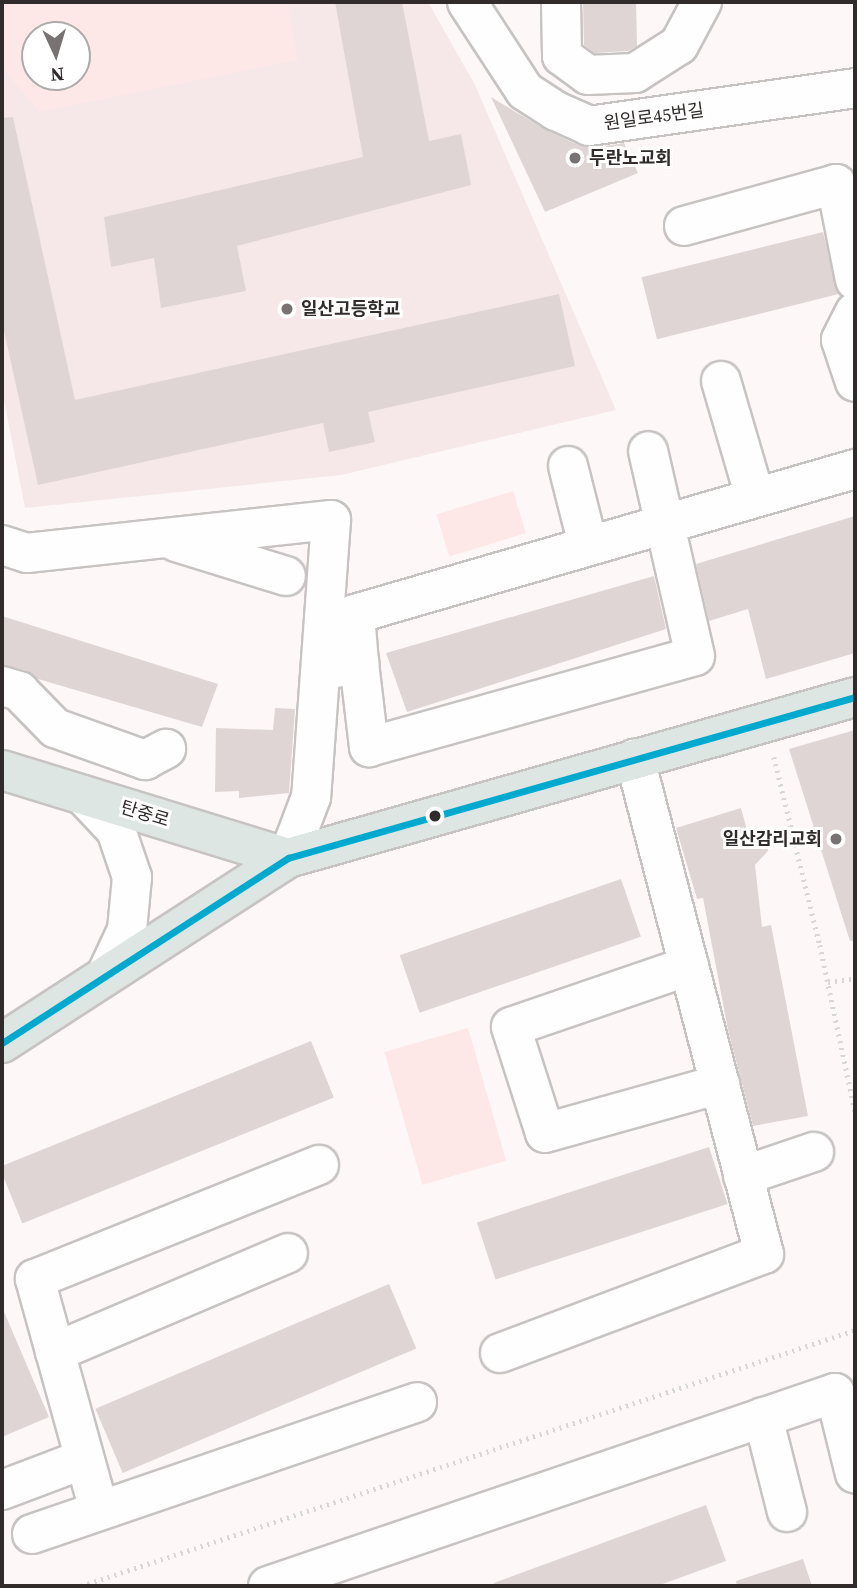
<!DOCTYPE html>
<meta charset="utf-8">
<style>
body{margin:0}
#map{position:relative;width:857px;height:1588px;overflow:hidden;background:#fdf7f7;font-family:"Source Serif 4","Noto Sans KR",serif}
div>[style]{position:absolute}
.built>*{inset:0;background:#f6e8e8}
.green>*{inset:0;background:#fee7e7;transform-origin:0 0}
.building>*{inset:0;background:#e0d5d5;transform-origin:0 0}
.path>*{height:4.5px;margin-top:-2.25px;transform-origin:0;background:repeating-linear-gradient(90deg,#d8d7d7 0 2px,transparent 0 7px)}
.roads{filter:drop-shadow(2px 0 #c8c3c3) drop-shadow(-2px 0 #c8c3c3) drop-shadow(0 2px #c8c3c3) drop-shadow(0 -2px #c8c3c3)}
.minor>*{height:38px;margin:-19px;padding:0 19px;transform-origin:19px;border-radius:19px;background:#fffefe}
.major>*{height:38px;margin:-19px;padding:0 19px;transform-origin:19px;border-radius:19px;background:#dee6e3}
.bus-1>*{height:7px;margin:-3.5px;padding:0 3.5px;transform-origin:3.5px;border-radius:3.5px;background:#00a9ce}
.dots>*{width:19px;height:19px;translate:-50% -50%;box-sizing:border-box;border:4px solid #fff;border-radius:50%}
span{translate:-50% -50%;white-space:nowrap;text-align:center;line-height:1.15;-webkit-text-stroke:6px #fff;paint-order:stroke}
.street-label{font-size:18px;color:#312b2b}
.poi-label{font-size:18px;color:#312b2b;font-weight:700}
.left{translate:0 -50%;text-align:left}
.right{translate:-100% -50%;text-align:right}
.frame{position:absolute;inset:0;border:4px solid #312b2b;pointer-events:none}
.north{position:absolute;left:21px;top:21px;width:70px;height:70px;box-sizing:border-box;background:#fff;border:2px solid #adaaaa;border-radius:50%;rotate:176deg;font-size:19px;font-weight:700;line-height:28px;text-align:center;color:#312b2b}
.north::after{content:'';display:block;margin:auto;width:24px;height:32px;background:#787272;clip-path:polygon(50% 0,100% 100%,50% 72%,0 100%)}
</style>
<div id="map">
<div class="built">
<i style="clip-path:polygon(evenodd,2px 2px,428px 2px,475px 85px,616px 410px,341px 475px,25px 508px,2px 390px,2px 124px,5px 122px,2px 117px,2px 2px,35px 35px,77px 35px,77px 77px,35px 77px,35px 35px)"></i>
</div>
<div class="green">
<i style="clip-path:polygon(evenodd,2px 2px,287px 2px,298px 60px,39px 112px,2px 67px,2px 2px,35px 35px,77px 35px,77px 77px,35px 77px,35px 35px)"></i>
<i style="left:513px;top:491px;width:44px;height:80px;rotate:73deg"></i>
<i style="left:468px;top:1028px;width:138px;height:87px;rotate:74deg"></i>
</div>
<div class="building">
<i style="clip-path:polygon(335px 2px,402px 2px,429px 141px,461px 134px,471px 185px,237px 246px,246px 291px,161px 308px,154px 258px,111px 267px,104px 217px,363px 157px)"></i>
<i style="clip-path:polygon(583px 2px,636px 2px,637px 46px,628px 51px,595px 53px,584px 45px)"></i>
<i style="clip-path:polygon(491px 97px,544px 129px,580px 146px,592px 148px,624px 143px,638px 173px,545px 212px)"></i>
<i style="clip-path:polygon(13px 117px,75px 400px,559px 294px,575px 366px,368px 412px,375px 442px,329px 452px,323px 423px,38px 485px,2px 322px,2px 118px)"></i>
<i style="left:823px;top:232px;width:64px;height:187px;rotate:76deg"></i>
<i style="clip-path:polygon(855px 516px,855px 653px,766px 679px,748px 609px,709px 621px,696px 564px)"></i>
<i style="clip-path:polygon(654px 576px,666px 629px,407px 712px,386px 653px)"></i>
<i style="clip-path:polygon(2px 616px,218px 684px,202px 727px,38px 679px,25px 670px,2px 665px)"></i>
<i style="clip-path:polygon(275px 708px,295px 709px,289px 793px,239px 798px,239px 791px,215px 792px,216px 728px,273px 730px)"></i>
<i style="clip-path:polygon(855px 730px,855px 941px,850px 941px,789px 749px)"></i>
<i style="clip-path:polygon(741px 808px,747px 830px,765px 836px,768px 851px,755px 865px,762px 927px,771px 925px,808px 1116px,753px 1126px,728px 1030px,703px 898px,697px 899px,676px 828px)"></i>
<i style="left:621px;top:879px;width:61px;height:234px;rotate:71deg"></i>
<i style="left:311px;top:1041px;width:61px;height:336px;rotate:68deg"></i>
<i style="left:709px;top:1147px;width:60px;height:244px;rotate:72deg"></i>
<i style="left:389px;top:1284px;width:70px;height:319px;rotate:67deg"></i>
<i style="clip-path:polygon(2px 1307px,49px 1417px,2px 1437px)"></i>
<i style="clip-path:polygon(706px 1505px,726px 1561px,657px 1586px,494px 1586px,494px 1583px)"></i>
<i style="clip-path:polygon(803px 1559px,812px 1586px,737px 1586px,736px 1581px)"></i>
</div>
<div class="path">
<i style="left:774px;top:757px;width:194px;rotate:76.3deg"></i>
<i style="left:820px;top:945px;width:170px;rotate:78.1deg"></i>
<i style="left:828px;top:982px;width:27px;rotate:-8deg"></i>
<i style="left:81px;top:1586px;width:815px;rotate:-18.3deg"></i>
</div>
<div class="roads">
<div class="minor">
<i style="left:467px;top:2px;width:106px;rotate:56.9deg"></i>
<i style="left:525px;top:91px;width:37px;rotate:33deg"></i>
<i style="left:556px;top:111px;width:36px;rotate:24deg"></i>
<i style="left:589px;top:126px;width:269px;rotate:-8.1deg"></i>
<i style="left:561px;top:2px;width:54px;rotate:88.9deg"></i>
<i style="left:562px;top:56px;width:32px;rotate:36deg"></i>
<i style="left:588px;top:75px;width:47px;rotate:-2.4deg"></i>
<i style="left:635px;top:73px;width:52px;rotate:-32.5deg"></i>
<i style="left:679px;top:45px;width:49px;rotate:-61.9deg"></i>
<i style="left:684px;top:226px;width:158px;rotate:-15.4deg"></i>
<i style="left:836px;top:184px;width:98px;rotate:78.8deg"></i>
<i style="left:855px;top:312px;width:31px;rotate:117deg"></i>
<i style="left:841px;top:340px;width:44px;rotate:71.6deg"></i>
<i style="left:721px;top:381px;width:121px;rotate:73.7deg"></i>
<i style="left:568px;top:466px;width:81px;rotate:75.8deg"></i>
<i style="left:176px;top:542px;width:115px;rotate:17.2deg"></i>
<i style="left:2px;top:545px;width:26px;rotate:18deg"></i>
<i style="left:27px;top:553px;width:306px;rotate:-6.2deg"></i>
<i style="left:331px;top:520px;width:278px;rotate:94.1deg"></i>
<i style="left:311px;top:797px;width:65px;rotate:110.7deg"></i>
<i style="left:359px;top:663px;width:85px;rotate:83.2deg"></i>
<i style="left:369px;top:747px;width:338px;rotate:-15.6deg"></i>
<i style="left:695px;top:656px;width:210px;rotate:-102.9deg"></i>
<i style="left:336px;top:668px;width:24px;rotate:-12deg"></i>
<i style="left:359px;top:663px;width:49px;rotate:-94.7deg"></i>
<i style="left:355px;top:614px;width:521px;rotate:-16.17deg"></i>
<i style="left:2px;top:686px;width:18px;rotate:16deg"></i>
<i style="left:19px;top:691px;width:52px;rotate:45.8deg"></i>
<i style="left:55px;top:728px;width:96px;rotate:19.6deg"></i>
<i style="left:145px;top:760px;width:24px;rotate:-28deg"></i>
<i style="left:83px;top:795px;width:48px;rotate:46.7deg"></i>
<i style="left:116px;top:830px;width:50px;rotate:71.2deg"></i>
<i style="left:132px;top:877px;width:53px;rotate:95.4deg"></i>
<i style="left:127px;top:930px;width:50px;rotate:115deg"></i>
<i style="left:689px;top:966px;width:188px;rotate:161.1deg"></i>
<i style="left:511px;top:1027px;width:111px;rotate:72.2deg"></i>
<i style="left:545px;top:1133px;width:182px;rotate:-15.6deg"></i>
<i style="left:743px;top:1176px;width:75px;rotate:-18.7deg"></i>
<i style="left:55px;top:1352px;width:253px;rotate:-23deg"></i>
<i style="left:500px;top:1353px;width:282px;rotate:-20.6deg"></i>
<i style="left:764px;top:1254px;width:512px;rotate:-104.61deg"></i>
<i style="left:763px;top:1417px;width:98px;rotate:75.8deg"></i>
<i style="left:2px;top:1490px;width:88px;rotate:-20.7deg"></i>
<i style="left:99px;top:1510px;width:240px;rotate:-105.5deg"></i>
<i style="left:35px;top:1279px;width:306px;rotate:-21.9deg"></i>
<i style="left:32px;top:1534px;width:407px;rotate:-18.9deg"></i>
<i style="left:268px;top:1586px;width:599px;rotate:-18.8deg"></i>
<i style="left:835px;top:1393px;width:83px;rotate:76.1deg"></i>
</div>
<div class="major">
<i style="left:2px;top:770px;width:299px;rotate:17.1deg"></i>
<i style="left:2px;top:1043px;width:341px;rotate:-32.9deg"></i>
<i style="left:288px;top:858px;width:589px;rotate:-15.85deg"></i>
</div>
</div>
<div class="bus-1">
<i style="left:2px;top:1043px;width:341px;rotate:-32.9deg"></i>
<i style="left:288px;top:858px;width:589px;rotate:-15.85deg"></i>
</div>
<div class="dots">
<i style="left:575px;top:158px;background:#787272"></i>
<i style="left:287px;top:309px;background:#787272"></i>
<i style="left:435px;top:816px;background:#312b2b"></i>
<i style="left:836px;top:839px;background:#787272"></i>
</div>
<div class="street-label">
<span style="left:654px;top:117px;rotate:-8deg">원일로45번길</span>
<span style="left:145px;top:814px;rotate:17deg">탄중로</span>
</div>
<div class="poi-label">
<span class="left" style="left:589px;top:158px">두란노교회</span>
<span class="left" style="left:301px;top:309px">일산고등학교</span>
<span class="right" style="left:822px;top:839px">일산감리교회</span>
</div>
<div class="frame"></div>
<div class="north">N</div>
</div>
